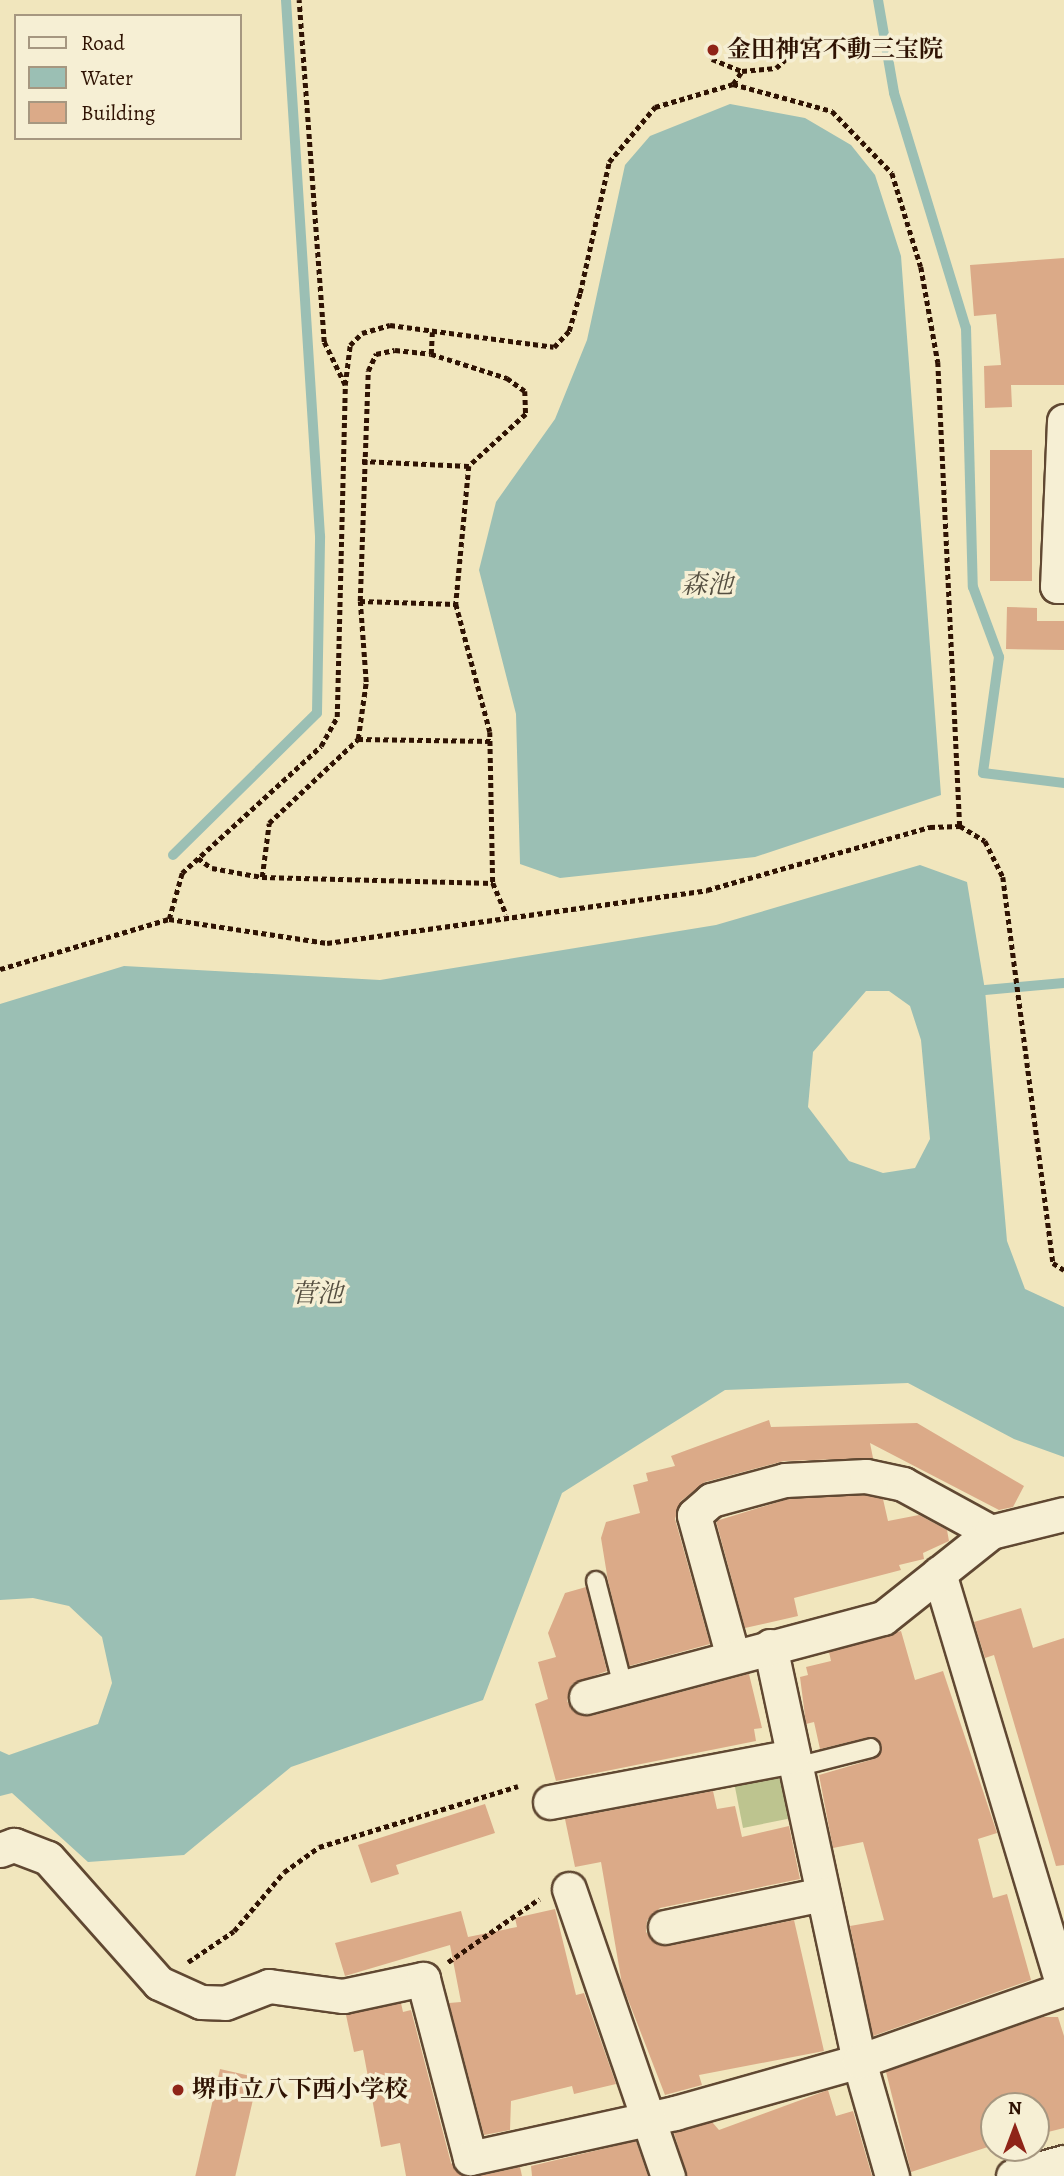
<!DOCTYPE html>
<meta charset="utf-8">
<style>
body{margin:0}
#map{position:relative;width:1064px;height:2176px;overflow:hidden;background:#f1e6bd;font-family:Alegreya,"Noto Serif JP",serif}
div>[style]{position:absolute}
.green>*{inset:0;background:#bdc48f}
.water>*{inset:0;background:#9bbfb4}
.stream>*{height:10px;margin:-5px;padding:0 5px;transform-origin:5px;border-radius:5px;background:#9bbfb4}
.building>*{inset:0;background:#dbaa88;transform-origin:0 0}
.path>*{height:4.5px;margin-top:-2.25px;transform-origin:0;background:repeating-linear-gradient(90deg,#2f1303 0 5px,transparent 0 8.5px)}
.roads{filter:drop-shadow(2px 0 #604832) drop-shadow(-2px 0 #604832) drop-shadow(0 2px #604832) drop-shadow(0 -2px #604832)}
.lane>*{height:18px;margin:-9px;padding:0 9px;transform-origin:9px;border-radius:9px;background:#f6efd4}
.street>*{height:33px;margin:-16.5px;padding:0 16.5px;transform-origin:16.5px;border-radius:16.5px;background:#f6efd4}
.dots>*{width:19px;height:19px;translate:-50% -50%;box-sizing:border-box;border:4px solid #f6efd4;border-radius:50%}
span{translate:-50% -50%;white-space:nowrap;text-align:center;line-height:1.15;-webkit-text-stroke:7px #f6efd4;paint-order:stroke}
.poi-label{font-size:24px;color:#2f1303;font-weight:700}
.left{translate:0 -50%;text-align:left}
.water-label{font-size:26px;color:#554f41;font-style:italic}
.legend{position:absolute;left:14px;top:14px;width:228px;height:126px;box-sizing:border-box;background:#f6efd4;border:2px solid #a69780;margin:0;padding:9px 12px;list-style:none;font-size:21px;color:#2f1303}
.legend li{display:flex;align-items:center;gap:14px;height:35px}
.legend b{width:35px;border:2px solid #a69780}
.north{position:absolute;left:980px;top:2092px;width:70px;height:70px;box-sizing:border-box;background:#f6efd4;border:2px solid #a69780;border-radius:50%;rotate:0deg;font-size:19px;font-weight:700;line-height:28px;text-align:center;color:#2f1303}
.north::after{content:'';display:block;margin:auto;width:24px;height:32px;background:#8f2418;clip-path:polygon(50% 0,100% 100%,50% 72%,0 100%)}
</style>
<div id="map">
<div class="green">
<i style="clip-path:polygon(772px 1774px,784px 1783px,792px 1818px,743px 1828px,734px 1782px)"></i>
</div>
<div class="water">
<i style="clip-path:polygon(730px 104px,805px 118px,851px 145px,875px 175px,901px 256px,941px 795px,755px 857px,560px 878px,520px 864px,516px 714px,479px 570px,496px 502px,555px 419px,587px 340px,625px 165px,650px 136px)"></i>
<i style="clip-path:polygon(evenodd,920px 865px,967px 882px,985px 990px,1007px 1241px,1025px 1289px,1064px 1307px,1064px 1457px,1014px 1439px,908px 1383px,725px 1390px,562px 1493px,483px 1700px,291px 1767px,184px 1855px,88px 1862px,12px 1793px,0 1796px,0 1751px,9px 1755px,98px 1724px,112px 1683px,102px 1637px,69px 1606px,33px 1598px,0 1600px,0 1004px,124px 966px,380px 980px,716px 925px,920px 865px,866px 991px,889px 991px,910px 1006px,921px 1040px,930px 1139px,915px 1168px,883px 1173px,849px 1161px,808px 1107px,813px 1052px,866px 991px)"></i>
</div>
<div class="stream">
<i style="left:878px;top:0;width:94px;rotate:80.2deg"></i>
<i style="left:894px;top:93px;width:246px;rotate:73deg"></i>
<i style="left:966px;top:328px;width:259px;rotate:88.5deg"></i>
<i style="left:973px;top:587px;width:75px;rotate:69.6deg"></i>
<i style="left:999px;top:657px;width:117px;rotate:97.9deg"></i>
<i style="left:983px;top:773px;width:82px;rotate:7deg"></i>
<i style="left:173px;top:855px;width:202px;rotate:-44.6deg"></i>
<i style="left:317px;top:713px;width:177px;rotate:-89deg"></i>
<i style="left:320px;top:536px;width:537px;rotate:-93.63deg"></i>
<i style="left:985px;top:990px;width:79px;rotate:-5.1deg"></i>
</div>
<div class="building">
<i style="clip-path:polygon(1064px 258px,1064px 385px,1011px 385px,1012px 407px,985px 408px,984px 366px,1001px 365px,996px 314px,974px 316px,970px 265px)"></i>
<i style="left:990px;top:450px;width:42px;height:131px"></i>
<i style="clip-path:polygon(1007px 607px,1037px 608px,1037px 621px,1064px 621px,1064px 650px,1006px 649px)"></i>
<i style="clip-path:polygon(769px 1420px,771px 1427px,917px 1423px,1024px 1486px,1013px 1507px,999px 1510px,870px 1443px,873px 1458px,784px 1461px,705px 1482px,681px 1501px,675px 1519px,710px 1644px,629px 1666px,608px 1581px,601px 1538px,606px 1522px,640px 1513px,633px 1485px,648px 1481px,646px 1473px,675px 1466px,671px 1456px)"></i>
<i style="clip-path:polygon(864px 1495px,883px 1499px,888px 1521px,919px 1515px,947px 1530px,949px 1541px,923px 1553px,924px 1559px,899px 1565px,901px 1570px,794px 1598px,798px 1616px,745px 1628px,716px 1521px,788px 1499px)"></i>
<i style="clip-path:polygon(586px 1587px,607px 1671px,572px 1684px,567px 1701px,573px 1711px,591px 1716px,749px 1674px,762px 1728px,754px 1729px,756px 1741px,556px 1781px,535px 1704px,548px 1699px,538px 1662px,556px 1657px,548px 1633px,565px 1593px)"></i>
<i style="clip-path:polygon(1021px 1608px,1033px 1648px,1064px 1638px,1064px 1865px,1056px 1866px,994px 1655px,985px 1658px,974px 1622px)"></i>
<i style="clip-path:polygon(901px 1631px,915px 1680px,943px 1671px,997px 1833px,978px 1839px,993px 1898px,1007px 1894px,1031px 1980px,873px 2036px,850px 1926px,884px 1920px,863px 1842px,833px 1848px,819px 1775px,874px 1759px,882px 1746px,869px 1737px,820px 1749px,814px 1722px,806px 1724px,800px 1677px,808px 1675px,806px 1667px,831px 1661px,829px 1652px)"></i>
<i style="clip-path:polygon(713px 1791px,717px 1809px,735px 1806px,742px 1837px,789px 1826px,800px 1879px,660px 1908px,647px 1920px,646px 1932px,658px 1945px,669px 1946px,794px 1920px,824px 2051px,699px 2075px,702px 2085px,665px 2095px,622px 1984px,601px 1862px,575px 1867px,565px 1819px)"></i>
<i style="clip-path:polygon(485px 1804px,495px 1833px,396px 1865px,399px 1874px,371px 1883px,358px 1845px)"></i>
<i style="clip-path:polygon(555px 1909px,576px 1995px,584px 1993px,616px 2084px,574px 2094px,572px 2086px,511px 2101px,510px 2130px,484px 2135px,449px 2003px,461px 2002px,450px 1945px,345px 1976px,335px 1943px,461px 1911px,468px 1937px,517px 1927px,515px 1918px)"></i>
<i style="clip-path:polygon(401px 2003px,403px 2012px,411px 2010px,451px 2163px,464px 2176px,406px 2176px,400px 2143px,381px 2147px,363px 2050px,354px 2052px,346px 2015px)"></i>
<i style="clip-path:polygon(1043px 2017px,1058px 2017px,1064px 2036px,1064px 2128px,1036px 2135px,1036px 2106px,994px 2106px,994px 2145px,911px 2172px,886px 2072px)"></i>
<i style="left:220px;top:2069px;width:39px;height:110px;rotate:13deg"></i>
<i style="clip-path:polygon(828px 2090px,836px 2116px,853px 2111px,872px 2176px,687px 2176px,674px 2133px,712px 2122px,719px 2130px)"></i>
<i style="clip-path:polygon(636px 2141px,648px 2176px,532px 2176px,531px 2166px)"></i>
<i style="clip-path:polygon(520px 2167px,522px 2176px,478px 2176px)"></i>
</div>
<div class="path">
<i style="left:713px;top:46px;width:13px;rotate:94deg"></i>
<i style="left:712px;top:59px;width:32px;rotate:22deg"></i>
<i style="left:733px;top:84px;width:16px;rotate:-55deg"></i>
<i style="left:742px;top:71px;width:34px;rotate:-5deg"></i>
<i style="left:776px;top:68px;width:13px;rotate:-42deg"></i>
<i style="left:431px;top:354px;width:22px;rotate:-87deg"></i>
<i style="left:345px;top:385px;width:40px;rotate:-82.9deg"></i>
<i style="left:350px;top:345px;width:17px;rotate:-45deg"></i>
<i style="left:362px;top:333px;width:29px;rotate:-16deg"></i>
<i style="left:390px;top:325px;width:165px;rotate:7.6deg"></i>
<i style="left:554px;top:347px;width:22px;rotate:-47deg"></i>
<i style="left:569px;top:331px;width:40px;rotate:-74deg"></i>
<i style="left:580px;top:293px;width:134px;rotate:-77.5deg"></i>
<i style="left:609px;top:162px;width:72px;rotate:-50.1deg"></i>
<i style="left:655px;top:107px;width:81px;rotate:-16.4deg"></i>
<i style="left:733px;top:84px;width:103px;rotate:15.3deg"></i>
<i style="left:832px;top:111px;width:86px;rotate:45.9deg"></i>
<i style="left:892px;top:173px;width:98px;rotate:72.9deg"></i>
<i style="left:921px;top:267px;width:97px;rotate:79.9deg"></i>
<i style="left:938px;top:362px;width:465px;rotate:87.3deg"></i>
<i style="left:362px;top:461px;width:107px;rotate:2.7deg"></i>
<i style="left:360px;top:601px;width:96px;rotate:1.8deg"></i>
<i style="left:358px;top:739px;width:133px;rotate:0.9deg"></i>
<i style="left:198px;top:858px;width:17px;rotate:36deg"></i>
<i style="left:212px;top:868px;width:51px;rotate:10.2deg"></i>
<i style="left:262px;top:877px;width:231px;rotate:1.5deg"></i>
<i style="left:262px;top:877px;width:54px;rotate:-82.6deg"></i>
<i style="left:269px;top:823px;width:122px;rotate:-43.3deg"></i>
<i style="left:358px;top:739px;width:58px;rotate:-82deg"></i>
<i style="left:366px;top:682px;width:81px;rotate:-94.2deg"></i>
<i style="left:360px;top:601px;width:230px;rotate:-88deg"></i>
<i style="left:368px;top:371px;width:19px;rotate:-65deg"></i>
<i style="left:376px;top:354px;width:19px;rotate:-12deg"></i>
<i style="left:395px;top:350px;width:36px;rotate:6deg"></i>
<i style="left:431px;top:354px;width:80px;rotate:17.5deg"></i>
<i style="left:507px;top:378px;width:22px;rotate:36deg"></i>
<i style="left:525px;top:391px;width:23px;rotate:88deg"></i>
<i style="left:526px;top:414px;width:77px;rotate:137.6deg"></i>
<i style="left:469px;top:466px;width:139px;rotate:95.4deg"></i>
<i style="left:456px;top:604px;width:132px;rotate:75.1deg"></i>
<i style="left:490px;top:732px;width:151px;rotate:88.9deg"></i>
<i style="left:493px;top:883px;width:34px;rotate:67deg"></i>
<i style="left:169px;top:919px;width:48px;rotate:-74.2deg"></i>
<i style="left:182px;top:873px;width:188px;rotate:-42.4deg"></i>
<i style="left:321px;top:746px;width:33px;rotate:-61deg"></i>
<i style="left:337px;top:717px;width:332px;rotate:-88.6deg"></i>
<i style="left:345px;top:385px;width:48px;rotate:-116deg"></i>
<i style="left:324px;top:342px;width:343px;rotate:-94.2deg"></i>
<i style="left:0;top:969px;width:176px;rotate:-16.5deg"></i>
<i style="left:169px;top:919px;width:160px;rotate:8.6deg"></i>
<i style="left:327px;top:943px;width:384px;rotate:-7.9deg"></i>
<i style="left:707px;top:890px;width:232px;rotate:-15.8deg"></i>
<i style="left:930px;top:827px;width:30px;rotate:-2deg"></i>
<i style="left:960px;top:826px;width:29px;rotate:31deg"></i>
<i style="left:985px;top:841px;width:40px;rotate:63.4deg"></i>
<i style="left:1003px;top:877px;width:389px;rotate:82.6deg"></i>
<i style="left:1053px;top:1263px;width:13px;rotate:32deg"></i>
<i style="left:188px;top:1962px;width:55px;rotate:-34deg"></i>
<i style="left:234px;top:1931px;width:77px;rotate:-49.7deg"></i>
<i style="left:284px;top:1872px;width:43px;rotate:-35.5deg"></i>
<i style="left:319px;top:1847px;width:208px;rotate:-17deg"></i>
<i style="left:448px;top:1962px;width:111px;rotate:-34.7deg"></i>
</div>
<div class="roads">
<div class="lane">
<i style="left:596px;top:1581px;width:108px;rotate:75.6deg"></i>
<i style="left:796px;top:1767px;width:77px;rotate:-14.2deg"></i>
</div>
<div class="street">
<i style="left:1064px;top:421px;width:165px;rotate:92.4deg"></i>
<i style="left:1057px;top:586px;width:7px"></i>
<i style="left:939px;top:1573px;width:435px;rotate:73.3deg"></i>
<i style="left:770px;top:1646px;width:424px;rotate:77.9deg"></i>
<i style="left:859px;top:2061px;width:120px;rotate:74deg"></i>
<i style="left:733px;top:1657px;width:147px;rotate:-105.4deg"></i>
<i style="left:694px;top:1515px;width:23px;rotate:-41deg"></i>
<i style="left:711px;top:1500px;width:77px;rotate:-15.1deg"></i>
<i style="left:785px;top:1480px;width:81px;rotate:-2.8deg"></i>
<i style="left:866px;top:1476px;width:38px;rotate:12deg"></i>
<i style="left:903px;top:1484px;width:100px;rotate:28.6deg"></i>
<i style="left:586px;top:1697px;width:307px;rotate:-14.9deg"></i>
<i style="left:883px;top:1618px;width:138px;rotate:-38.5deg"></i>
<i style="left:991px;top:1532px;width:75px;rotate:-13.9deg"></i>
<i style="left:550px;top:1802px;width:247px;rotate:-10.7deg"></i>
<i style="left:0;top:1850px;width:15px;rotate:-20deg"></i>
<i style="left:14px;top:1845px;width:36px;rotate:21deg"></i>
<i style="left:48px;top:1858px;width:167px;rotate:48.4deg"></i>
<i style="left:159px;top:1983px;width:46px;rotate:24.3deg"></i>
<i style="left:201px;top:2002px;width:24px;rotate:2deg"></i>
<i style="left:225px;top:2003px;width:47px;rotate:-21.1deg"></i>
<i style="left:269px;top:1986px;width:75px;rotate:7.7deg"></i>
<i style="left:343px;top:1996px;width:82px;rotate:-12deg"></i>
<i style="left:423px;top:1979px;width:185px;rotate:75.3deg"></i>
<i style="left:470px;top:2158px;width:210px;rotate:-12.4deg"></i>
<i style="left:675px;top:2113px;width:191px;rotate:-15.8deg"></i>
<i style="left:859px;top:2061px;width:217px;rotate:-19.4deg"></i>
<i style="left:569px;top:1889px;width:304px;rotate:71deg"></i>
<i style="left:665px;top:1927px;width:161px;rotate:-11.8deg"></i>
<i style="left:1013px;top:2176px;width:53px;rotate:-15.4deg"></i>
</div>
</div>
<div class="dots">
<i style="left:713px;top:50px;background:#8f2418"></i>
<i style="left:178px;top:2090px;background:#8f2418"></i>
</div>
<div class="poi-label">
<span class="left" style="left:727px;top:50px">金田神宮不動三宝院</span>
<span class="left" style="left:192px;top:2090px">堺市立八下西小学校</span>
</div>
<div class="water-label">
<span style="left:707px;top:585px">森池</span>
<span style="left:317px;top:1294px">菅池</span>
</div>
<ul class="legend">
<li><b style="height:9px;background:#f6efd4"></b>Road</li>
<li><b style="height:19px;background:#9bbfb4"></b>Water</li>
<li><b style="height:19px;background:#dbaa88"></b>Building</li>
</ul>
<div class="north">N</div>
</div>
